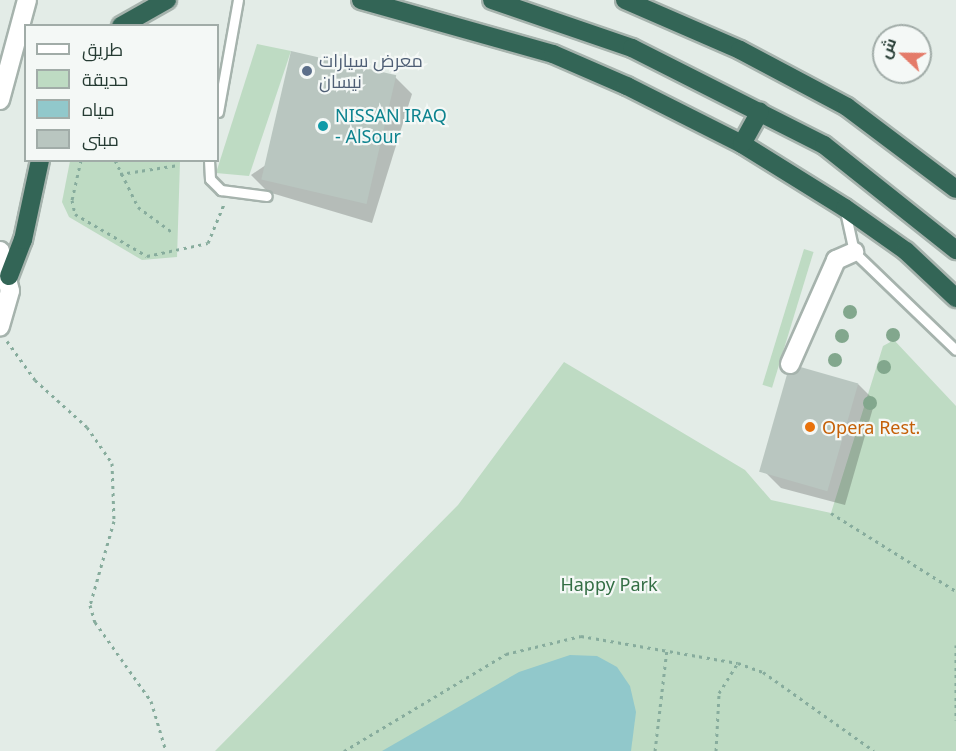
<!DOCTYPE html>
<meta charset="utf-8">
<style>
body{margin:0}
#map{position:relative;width:956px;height:751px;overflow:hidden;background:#e3ece7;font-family:"Noto Sans",Cairo,sans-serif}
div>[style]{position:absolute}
.green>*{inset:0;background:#bedbc3;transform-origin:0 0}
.water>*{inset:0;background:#91c8cb}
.shadow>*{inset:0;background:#0003}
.building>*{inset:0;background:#b9c6c0;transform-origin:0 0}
.path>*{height:3px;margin-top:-1.5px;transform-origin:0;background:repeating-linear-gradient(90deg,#87ac9d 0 3px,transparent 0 7.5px)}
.roads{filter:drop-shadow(2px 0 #a6b3ad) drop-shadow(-2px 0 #a6b3ad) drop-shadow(0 2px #a6b3ad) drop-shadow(0 -2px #a6b3ad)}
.service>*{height:9px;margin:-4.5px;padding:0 4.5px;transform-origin:4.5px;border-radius:4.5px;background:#fff}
.minor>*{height:18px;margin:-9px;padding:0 9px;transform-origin:9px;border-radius:9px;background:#fff}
.secondary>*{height:18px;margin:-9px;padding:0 9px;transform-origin:9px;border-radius:9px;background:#fff}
.motorway>*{height:18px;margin:-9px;padding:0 9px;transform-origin:9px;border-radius:9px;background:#336556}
.trees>*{width:14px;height:14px;margin:-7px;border-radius:50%;background:#82a78d}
.dots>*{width:16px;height:16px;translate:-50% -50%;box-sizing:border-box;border:3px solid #f4f8f6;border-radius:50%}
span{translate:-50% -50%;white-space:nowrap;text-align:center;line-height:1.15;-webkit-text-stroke:4.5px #f4f8f6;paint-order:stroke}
.service-label{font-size:18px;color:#4e5e75}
.left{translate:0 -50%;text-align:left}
.culture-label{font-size:18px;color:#0d838f}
.food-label{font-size:18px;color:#c56008}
.park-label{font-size:18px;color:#336e44}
.legend{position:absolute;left:24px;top:24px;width:195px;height:138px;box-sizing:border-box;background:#f4f8f6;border:2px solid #a1aca8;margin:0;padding:8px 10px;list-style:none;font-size:18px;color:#253b33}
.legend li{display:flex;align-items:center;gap:12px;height:30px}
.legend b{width:30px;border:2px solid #a1aca8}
.north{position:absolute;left:872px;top:24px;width:60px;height:60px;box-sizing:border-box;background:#f4f8f6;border:2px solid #a1aca8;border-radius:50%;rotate:292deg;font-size:16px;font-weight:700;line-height:24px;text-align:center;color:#253b33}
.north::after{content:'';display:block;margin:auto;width:21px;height:27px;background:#e47b69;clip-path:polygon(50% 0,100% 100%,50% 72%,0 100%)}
</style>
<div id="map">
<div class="green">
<i style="clip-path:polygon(257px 44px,291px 51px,249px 176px,216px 173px)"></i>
<i style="clip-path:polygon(70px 161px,180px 161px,177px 257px,142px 260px,69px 217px,62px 202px)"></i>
<i style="left:804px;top:249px;width:10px;height:142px;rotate:17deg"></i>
<i style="clip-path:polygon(894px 340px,956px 406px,956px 751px,215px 751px,458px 505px,564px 362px,745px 470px,771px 500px,831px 513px,883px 346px)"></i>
</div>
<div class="water">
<i style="clip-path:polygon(570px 655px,597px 656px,617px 667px,630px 686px,636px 712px,631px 751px,382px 751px,519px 672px)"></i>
</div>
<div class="shadow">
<i style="clip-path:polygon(395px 77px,412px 94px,372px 223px,268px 192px,251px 175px)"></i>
<i style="clip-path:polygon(858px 384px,875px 401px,845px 505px,781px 488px,764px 471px)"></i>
</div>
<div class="building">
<i style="left:291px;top:51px;width:108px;height:132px;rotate:13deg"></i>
<i style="left:790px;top:364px;width:71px;height:112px;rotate:16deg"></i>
</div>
<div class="path">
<i style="left:81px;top:160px;width:41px;rotate:102.7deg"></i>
<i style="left:72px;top:200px;width:14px;rotate:78deg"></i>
<i style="left:75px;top:214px;width:83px;rotate:30.3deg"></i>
<i style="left:147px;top:256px;width:62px;rotate:-12deg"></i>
<i style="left:208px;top:243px;width:42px;rotate:-67.7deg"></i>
<i style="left:115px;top:160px;width:52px;rotate:63.9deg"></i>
<i style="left:138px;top:207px;width:42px;rotate:36.3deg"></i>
<i style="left:120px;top:174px;width:59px;rotate:-8.8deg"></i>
<i style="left:7px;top:341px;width:48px;rotate:54.3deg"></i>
<i style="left:35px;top:380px;width:70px;rotate:42.1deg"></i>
<i style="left:87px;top:427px;width:44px;rotate:55.2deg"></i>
<i style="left:112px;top:463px;width:58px;rotate:88deg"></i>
<i style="left:114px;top:521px;width:87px;rotate:105.9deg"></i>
<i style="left:90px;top:605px;width:18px;rotate:74deg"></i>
<i style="left:95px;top:622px;width:97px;rotate:54.7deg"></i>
<i style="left:151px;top:701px;width:52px;rotate:73.3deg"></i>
<i style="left:831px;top:513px;width:147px;rotate:32deg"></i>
<i style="left:956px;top:645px;width:75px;rotate:90deg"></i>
<i style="left:344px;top:751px;width:189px;rotate:-30.9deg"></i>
<i style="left:506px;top:654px;width:77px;rotate:-13.5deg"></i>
<i style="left:581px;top:636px;width:159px;rotate:9.8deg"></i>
<i style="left:738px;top:663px;width:27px;rotate:20deg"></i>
<i style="left:763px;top:672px;width:136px;rotate:35.4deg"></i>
<i style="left:655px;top:751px;width:103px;rotate:-83.3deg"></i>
<i style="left:716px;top:751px;width:58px;rotate:-87deg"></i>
<i style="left:719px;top:693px;width:36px;rotate:-58deg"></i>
</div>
<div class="roads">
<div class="service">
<i style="left:218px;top:112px;width:114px;rotate:-79.9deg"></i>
<i style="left:209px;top:160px;width:19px;rotate:87deg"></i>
<i style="left:210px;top:179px;width:16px;rotate:45deg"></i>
<i style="left:221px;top:190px;width:46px;rotate:7.4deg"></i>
<i style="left:845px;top:211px;width:42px;rotate:77.6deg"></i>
<i style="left:854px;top:252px;width:141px;rotate:43.9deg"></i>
</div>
<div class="minor">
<i style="left:790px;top:364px;width:114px;rotate:-66.1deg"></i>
<i style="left:836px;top:260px;width:20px;rotate:-24deg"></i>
</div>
<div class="secondary">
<i style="left:0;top:100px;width:104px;rotate:-74.9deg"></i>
<i style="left:0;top:251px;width:41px;rotate:76deg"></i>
<i style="left:10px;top:291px;width:37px;rotate:106deg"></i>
</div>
<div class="motorway">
<i style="left:361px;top:0;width:199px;rotate:15.7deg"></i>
<i style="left:553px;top:54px;width:81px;rotate:23.4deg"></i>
<i style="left:627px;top:86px;width:129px;rotate:26.8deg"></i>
<i style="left:742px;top:144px;width:121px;rotate:31.9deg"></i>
<i style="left:845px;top:208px;width:75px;rotate:35.2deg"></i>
<i style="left:906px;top:251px;width:69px;rotate:43.2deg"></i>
<i style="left:492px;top:0;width:148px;rotate:18.9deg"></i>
<i style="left:632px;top:48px;width:215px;rotate:26.8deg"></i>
<i style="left:824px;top:145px;width:169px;rotate:38.5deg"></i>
<i style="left:625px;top:0;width:125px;rotate:23.5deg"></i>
<i style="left:740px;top:50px;width:121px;rotate:28deg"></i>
<i style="left:847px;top:107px;width:136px;rotate:37deg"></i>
<i style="left:121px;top:26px;width:53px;rotate:-29.5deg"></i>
<i style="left:742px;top:144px;width:37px;rotate:-61deg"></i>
<i style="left:9px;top:276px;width:39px;rotate:-69deg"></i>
<i style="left:23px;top:240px;width:82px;rotate:-78deg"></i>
</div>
</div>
<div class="trees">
<i style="left:850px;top:312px"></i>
<i style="left:893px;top:335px"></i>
<i style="left:842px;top:336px"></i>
<i style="left:835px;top:360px"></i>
<i style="left:884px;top:367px"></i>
<i style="left:870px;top:403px"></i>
</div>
<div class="dots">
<i style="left:307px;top:71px;background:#5c6f8a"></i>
<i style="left:323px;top:126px;background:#0f9aa8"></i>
<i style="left:810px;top:427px;background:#e8710a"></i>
</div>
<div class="service-label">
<span class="left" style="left:319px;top:71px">معرض سيارات<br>نيسان</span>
</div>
<div class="culture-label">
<span class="left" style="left:335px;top:126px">NISSAN IRAQ<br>- AlSour</span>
</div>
<div class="food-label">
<span class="left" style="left:822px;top:427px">Opera Rest.</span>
</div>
<div class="park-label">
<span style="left:609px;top:584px">Happy Park</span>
</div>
<ul class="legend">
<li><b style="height:8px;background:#fff"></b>طريق</li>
<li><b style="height:16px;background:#bedbc3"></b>حديقة</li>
<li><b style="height:16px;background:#91c8cb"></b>مياه</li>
<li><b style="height:16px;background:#b9c6c0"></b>مبنى</li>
</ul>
<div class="north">ش</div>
</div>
